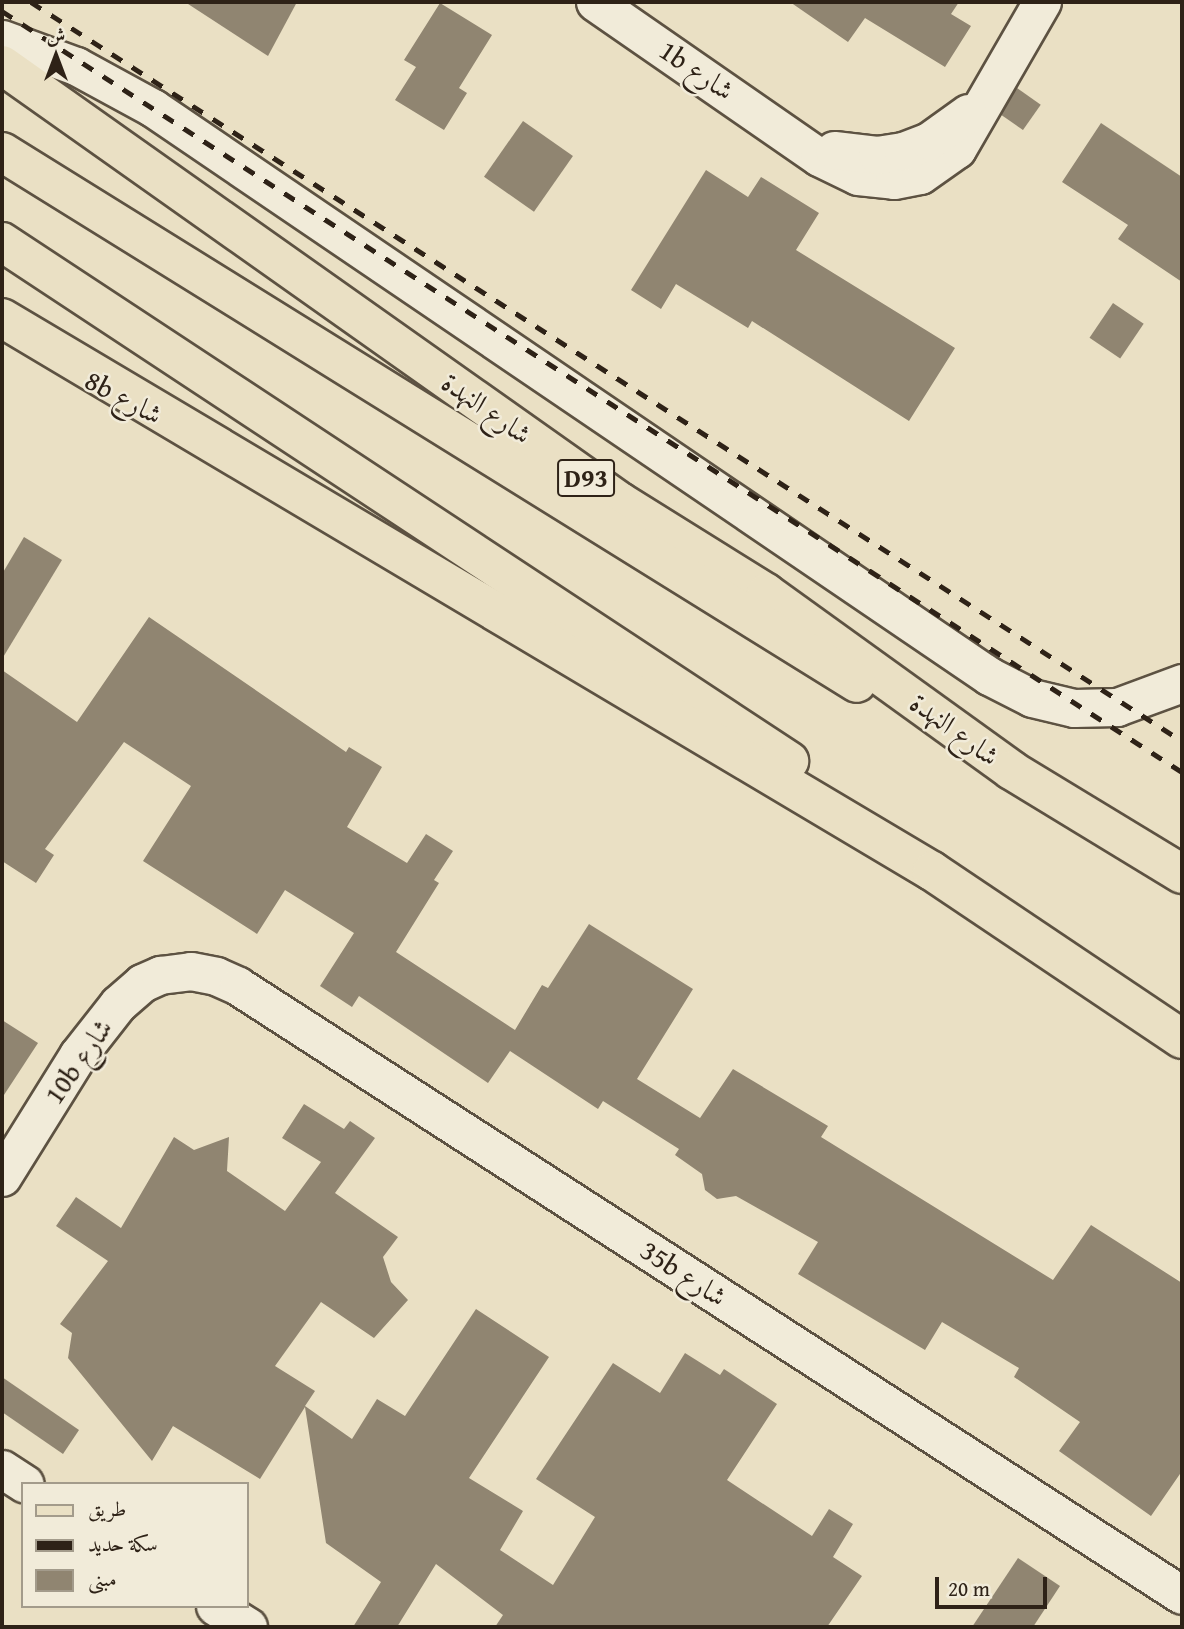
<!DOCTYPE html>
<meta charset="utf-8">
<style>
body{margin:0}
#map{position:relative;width:1184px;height:1629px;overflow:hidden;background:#eae0c4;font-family:"Gentium Book Plus",Amiri,serif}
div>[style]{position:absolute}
.building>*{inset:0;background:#908571;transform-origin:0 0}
.roads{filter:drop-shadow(2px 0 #5d5242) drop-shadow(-2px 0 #5d5242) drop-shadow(0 2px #5d5242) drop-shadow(0 -2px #5d5242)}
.minor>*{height:37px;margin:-18.5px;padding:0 18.5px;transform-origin:18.5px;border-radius:18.5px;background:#f1ebd9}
.major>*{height:38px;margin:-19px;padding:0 19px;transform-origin:19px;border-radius:19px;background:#eae0c4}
.rail>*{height:5px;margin-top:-2.5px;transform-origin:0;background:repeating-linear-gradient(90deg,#2e2217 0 12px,transparent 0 24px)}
span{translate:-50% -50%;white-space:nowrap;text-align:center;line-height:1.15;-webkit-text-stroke:5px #f1ebd9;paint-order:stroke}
.shield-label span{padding:2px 5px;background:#f1ebd9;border:2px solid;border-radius:5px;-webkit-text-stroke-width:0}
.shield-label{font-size:26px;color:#2e2217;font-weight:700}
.street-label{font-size:28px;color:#2e2217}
.frame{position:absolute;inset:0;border:4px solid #2e2217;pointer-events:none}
.legend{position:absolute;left:21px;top:1482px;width:228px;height:126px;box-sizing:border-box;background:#f1ebd9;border:2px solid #a39b8b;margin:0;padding:9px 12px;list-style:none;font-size:21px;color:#2e2217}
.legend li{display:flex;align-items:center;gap:14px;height:35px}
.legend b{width:35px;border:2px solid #a39b8b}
.north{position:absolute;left:21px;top:21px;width:70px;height:70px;-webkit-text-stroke:5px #f1ebd9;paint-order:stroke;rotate:0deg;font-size:19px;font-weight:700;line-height:28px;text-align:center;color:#2e2217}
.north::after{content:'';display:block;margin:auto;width:24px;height:32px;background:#2e2217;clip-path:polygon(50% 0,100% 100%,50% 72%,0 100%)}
.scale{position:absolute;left:935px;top:1577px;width:112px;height:32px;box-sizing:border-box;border:4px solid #2e2217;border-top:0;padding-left:9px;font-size:21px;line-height:24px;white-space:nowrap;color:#2e2217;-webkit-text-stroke:5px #f1ebd9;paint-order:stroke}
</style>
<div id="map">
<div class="building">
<i style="clip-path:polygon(185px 2px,297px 2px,268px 56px)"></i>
<i style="clip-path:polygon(790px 2px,959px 2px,951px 14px,971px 26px,945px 67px,865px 18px,848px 42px)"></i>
<i style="clip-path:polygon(440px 3px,492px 35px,459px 88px,467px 93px,444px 130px,395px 100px,416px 67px,404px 60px)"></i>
<i style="left:1017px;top:88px;width:29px;height:31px;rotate:35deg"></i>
<i style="left:523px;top:121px;width:61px;height:68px;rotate:35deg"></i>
<i style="clip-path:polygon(1101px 123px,1182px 177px,1182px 282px,1118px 239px,1128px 225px,1062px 182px)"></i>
<i style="clip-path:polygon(706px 170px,748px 197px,761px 177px,819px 213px,796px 250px,955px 348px,909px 421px,752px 321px,748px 328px,676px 284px,661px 309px,631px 290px)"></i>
<i style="left:1113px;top:303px;width:37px;height:42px;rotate:34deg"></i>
<i style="clip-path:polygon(24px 537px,62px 560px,2px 659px,2px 574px)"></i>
<i style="clip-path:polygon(149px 617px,346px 752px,349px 747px,382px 767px,347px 827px,407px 863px,426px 834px,453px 851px,434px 880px,439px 883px,396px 952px,515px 1030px,542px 985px,548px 988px,589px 924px,693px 989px,637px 1079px,700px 1118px,733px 1069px,828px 1126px,821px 1137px,1053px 1280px,1091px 1225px,1182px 1283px,1182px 1471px,1151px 1516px,1059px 1451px,1080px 1422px,1014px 1377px,1019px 1368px,942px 1322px,925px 1350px,798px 1274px,818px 1242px,736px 1196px,717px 1199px,705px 1190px,702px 1174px,675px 1155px,679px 1149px,603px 1101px,598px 1109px,510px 1051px,488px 1083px,359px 996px,352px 1007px,320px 986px,354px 933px,285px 890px,257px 934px,143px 861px,191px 786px,124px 742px,45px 849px,54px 855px,36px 883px,2px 861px,2px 670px,77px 722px)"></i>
<i style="clip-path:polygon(2px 1020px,38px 1043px,2px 1098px)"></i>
<i style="clip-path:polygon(304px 1104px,344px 1129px,350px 1121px,375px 1138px,335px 1193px,398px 1237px,383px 1257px,391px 1282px,408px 1300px,374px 1338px,321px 1302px,275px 1366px,315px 1391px,305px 1406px,352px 1439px,377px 1399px,405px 1416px,476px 1309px,549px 1357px,469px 1478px,523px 1511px,500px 1550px,553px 1585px,595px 1517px,536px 1479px,613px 1363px,660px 1393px,685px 1353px,720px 1375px,724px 1369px,777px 1404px,727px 1480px,812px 1536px,829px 1509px,853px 1524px,833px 1557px,862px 1576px,827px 1627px,495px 1627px,503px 1615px,436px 1564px,397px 1627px,353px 1627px,381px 1582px,326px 1543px,305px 1407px,260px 1479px,173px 1426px,152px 1461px,68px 1358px,72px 1333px,60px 1324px,108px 1261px,56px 1226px,76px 1197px,121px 1228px,174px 1137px,194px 1150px,229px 1137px,227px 1171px,285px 1211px,321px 1162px,282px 1138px)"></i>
<i style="clip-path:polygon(2px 1377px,79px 1430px,63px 1454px,2px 1412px)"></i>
<i style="clip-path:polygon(1018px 1558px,1060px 1586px,1033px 1627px,972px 1627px)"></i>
</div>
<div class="roads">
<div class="minor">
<i style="left:595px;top:2px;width:272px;rotate:34.7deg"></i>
<i style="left:819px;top:157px;width:43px;rotate:26deg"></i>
<i style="left:858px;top:176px;width:36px;rotate:6deg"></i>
<i style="left:894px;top:180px;width:26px;rotate:-11deg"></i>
<i style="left:920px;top:175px;width:45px;rotate:-35.1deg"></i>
<i style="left:957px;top:149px;width:170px;rotate:-60deg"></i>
<i style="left:2px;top:39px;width:79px;rotate:20deg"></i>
<i style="left:76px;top:66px;width:88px;rotate:28.6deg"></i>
<i style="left:153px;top:108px;width:1011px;rotate:34.19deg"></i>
<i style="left:989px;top:676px;width:48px;rotate:27.1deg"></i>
<i style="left:1032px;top:698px;width:43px;rotate:13.4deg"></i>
<i style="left:1074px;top:708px;width:43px;rotate:-1.3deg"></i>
<i style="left:1117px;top:707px;width:69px;rotate:-20.3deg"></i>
<i style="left:834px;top:150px;width:43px;rotate:6.6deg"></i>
<i style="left:877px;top:155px;width:26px;rotate:-9deg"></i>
<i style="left:903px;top:151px;width:28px;rotate:-21deg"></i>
<i style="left:929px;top:141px;width:48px;rotate:-35.7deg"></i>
<i style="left:2px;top:1177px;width:144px;rotate:-58.1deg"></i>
<i style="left:78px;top:1055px;width:65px;rotate:-51.9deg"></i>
<i style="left:118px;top:1004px;width:32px;rotate:-41deg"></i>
<i style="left:142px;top:983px;width:20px;rotate:-24deg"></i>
<i style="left:160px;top:975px;width:31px;rotate:-7deg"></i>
<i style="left:191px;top:971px;width:25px;rotate:11deg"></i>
<i style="left:216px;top:976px;width:24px;rotate:24deg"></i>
<i style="left:238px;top:986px;width:1123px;rotate:32.83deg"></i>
<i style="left:2px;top:1469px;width:27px;rotate:33deg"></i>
<i style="left:215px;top:1606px;width:39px;rotate:32deg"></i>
</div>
<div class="major">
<i style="left:2px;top:65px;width:757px;rotate:35.26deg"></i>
<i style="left:620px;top:502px;width:172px;rotate:31.9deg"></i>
<i style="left:766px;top:593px;width:302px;rotate:35.8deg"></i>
<i style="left:1011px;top:770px;width:200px;rotate:31.3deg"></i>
<i style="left:2px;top:152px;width:1006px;rotate:31.84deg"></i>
<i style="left:2px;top:242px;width:943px;rotate:33.4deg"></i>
<i style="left:2px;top:318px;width:1082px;rotate:30.74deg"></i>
<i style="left:932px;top:871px;width:301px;rotate:33.9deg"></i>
</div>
</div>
<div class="rail">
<i style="left:31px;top:2px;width:1368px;rotate:32.7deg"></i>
<i style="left:2px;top:11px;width:1404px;rotate:32.82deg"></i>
</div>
<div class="shield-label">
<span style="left:586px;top:478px">D93</span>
</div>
<div class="street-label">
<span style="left:697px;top:70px;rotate:34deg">1b شارع</span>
<span style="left:124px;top:397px;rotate:28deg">8b شارع</span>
<span style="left:487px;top:408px;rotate:35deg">شارع النهدة</span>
<span style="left:955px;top:729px;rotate:36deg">شارع النهدة</span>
<span style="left:78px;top:1061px;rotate:-55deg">10b شارع</span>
<span style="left:684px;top:1273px;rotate:33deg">35b شارع</span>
</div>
<div class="frame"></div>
<ul class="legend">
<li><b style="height:9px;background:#eae0c4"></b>طريق</li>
<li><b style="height:9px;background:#2e2217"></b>سكة حديد</li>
<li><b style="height:19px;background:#908571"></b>مبنى</li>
</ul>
<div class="north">ش</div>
<div class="scale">20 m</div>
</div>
